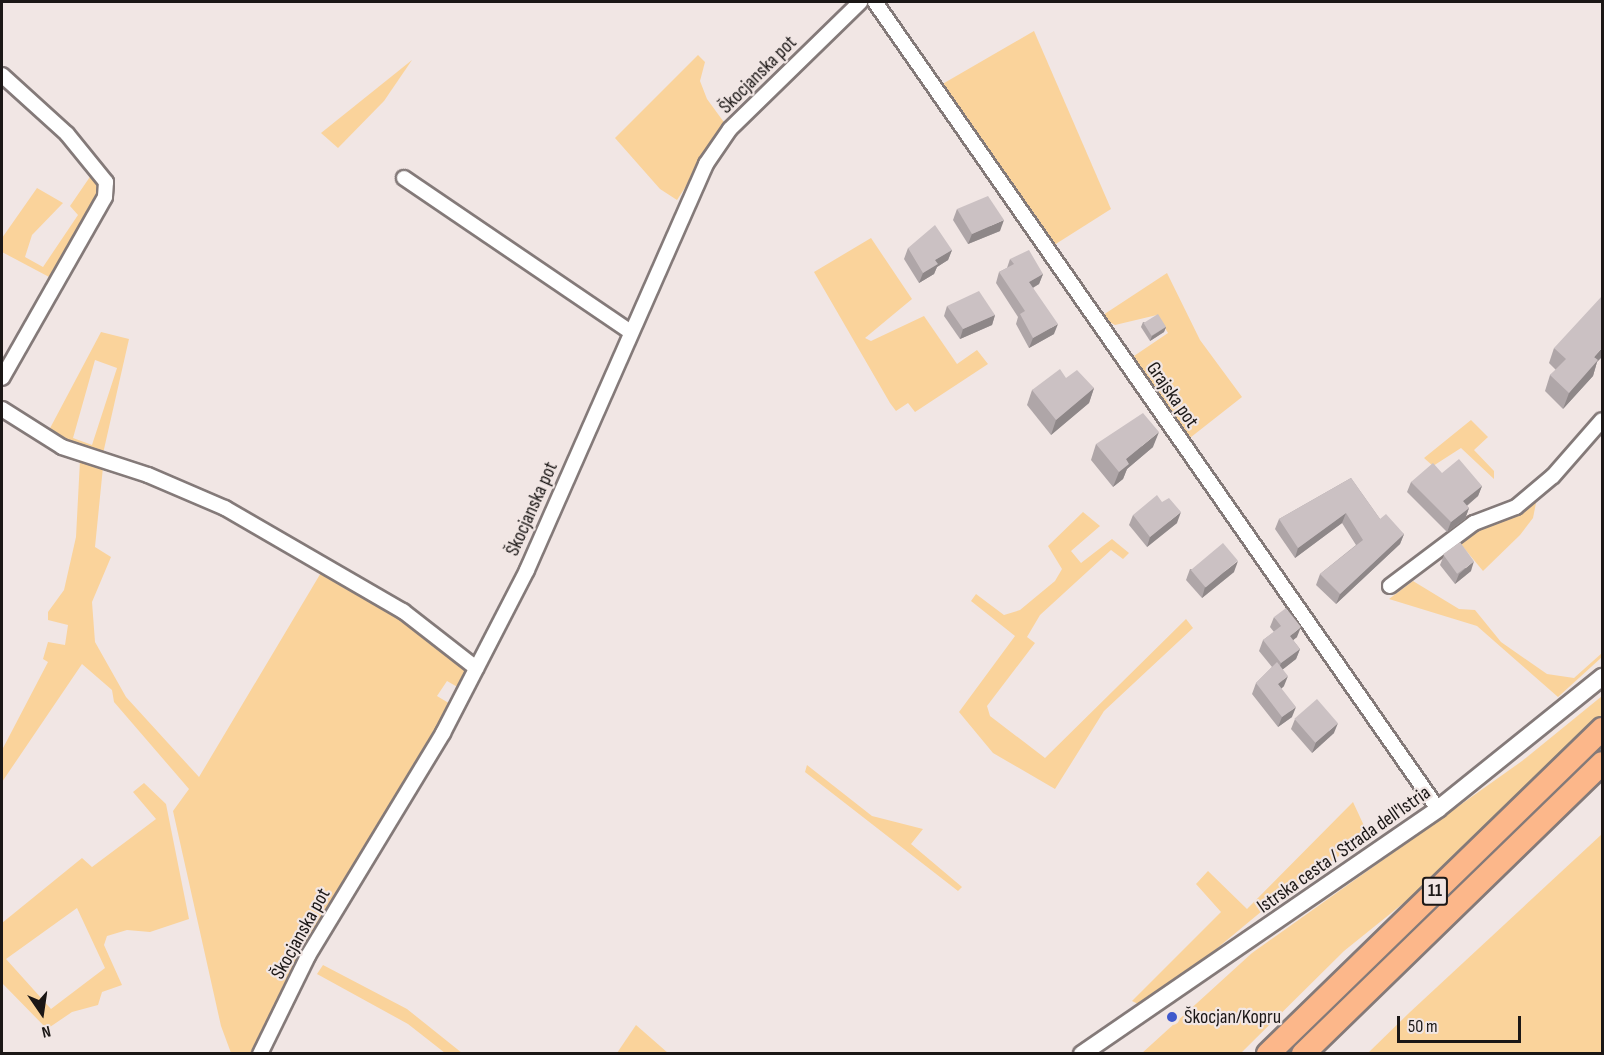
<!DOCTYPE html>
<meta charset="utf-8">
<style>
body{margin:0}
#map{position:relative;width:1604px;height:1055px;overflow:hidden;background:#f1e6e4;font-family:"Sofia Sans Condensed",sans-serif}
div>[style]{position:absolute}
.green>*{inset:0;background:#fad39b}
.roads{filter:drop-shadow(2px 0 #847a79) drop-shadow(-2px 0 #847a79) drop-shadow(0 2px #847a79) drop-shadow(0 -2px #847a79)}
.minor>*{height:14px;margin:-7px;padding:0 7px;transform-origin:7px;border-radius:7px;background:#fff}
.tertiary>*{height:16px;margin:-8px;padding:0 8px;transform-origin:8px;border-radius:8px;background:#fff}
.trunk>*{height:22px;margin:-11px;padding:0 11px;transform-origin:11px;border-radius:11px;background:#fcb78a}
.wall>*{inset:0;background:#afa6a8}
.shaded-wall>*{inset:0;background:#8e8788}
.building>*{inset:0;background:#cbc1c3;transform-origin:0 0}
.dots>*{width:16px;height:16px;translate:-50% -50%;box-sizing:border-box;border:3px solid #f1e6e4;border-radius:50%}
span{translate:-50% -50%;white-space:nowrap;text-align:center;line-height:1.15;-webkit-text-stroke:4.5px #f1e6e4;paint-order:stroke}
.shield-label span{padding:2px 4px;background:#f1e6e4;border:2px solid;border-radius:4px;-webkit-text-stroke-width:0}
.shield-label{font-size:18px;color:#1b1716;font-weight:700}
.street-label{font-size:20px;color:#1b1716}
.poi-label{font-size:20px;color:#1b1716}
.left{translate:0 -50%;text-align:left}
.frame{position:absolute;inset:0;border:3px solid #1b1716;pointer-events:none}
.north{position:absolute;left:12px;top:983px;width:60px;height:60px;-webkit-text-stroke:4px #f1e6e4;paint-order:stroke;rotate:167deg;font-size:16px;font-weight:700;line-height:24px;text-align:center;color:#1b1716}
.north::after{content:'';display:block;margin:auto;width:21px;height:27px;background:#1b1716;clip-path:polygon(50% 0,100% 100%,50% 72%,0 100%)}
.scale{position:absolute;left:1397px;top:1016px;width:124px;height:27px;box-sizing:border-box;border:3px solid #1b1716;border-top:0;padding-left:8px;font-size:18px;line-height:21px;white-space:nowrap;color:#1b1716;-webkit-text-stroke:4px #f1e6e4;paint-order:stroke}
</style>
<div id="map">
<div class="green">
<i style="clip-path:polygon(1034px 31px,1111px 209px,1051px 247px,939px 86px)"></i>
<i style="clip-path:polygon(698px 55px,705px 62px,700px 81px,707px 99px,726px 125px,677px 200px,660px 189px,615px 138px)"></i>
<i style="clip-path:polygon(412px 60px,384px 101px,338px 148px,321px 133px)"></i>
<i style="clip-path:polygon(96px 168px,102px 196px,51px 278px,2px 252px,2px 238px,37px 188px,63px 203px,32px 235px,25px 257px,43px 267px,78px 215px,70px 206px)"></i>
<i style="clip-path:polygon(871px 238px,912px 299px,865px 338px,871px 341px,924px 316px,957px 364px,977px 350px,988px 364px,915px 412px,908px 403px,896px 411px,890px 403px,814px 272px)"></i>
<i style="clip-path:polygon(1167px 273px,1200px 340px,1242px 397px,1186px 441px,1134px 356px,1168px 333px,1157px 315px,1115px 325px,1100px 317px)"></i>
<i style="clip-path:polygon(evenodd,101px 332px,129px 339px,102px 458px,48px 432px,101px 332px,95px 360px,117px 368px,92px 445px,73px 438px,95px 360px)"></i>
<i style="clip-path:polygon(1471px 420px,1488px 437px,1474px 450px,1494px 471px,1494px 479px,1461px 448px,1433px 466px,1424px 458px)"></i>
<i style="clip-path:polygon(80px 460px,103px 467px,95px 547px,111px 557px,92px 602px,95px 642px,126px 697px,199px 777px,322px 571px,400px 616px,457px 658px,466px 672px,461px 689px,447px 681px,437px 696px,452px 705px,253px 1053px,231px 1053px,221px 1026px,173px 811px,189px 789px,114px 702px,112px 690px,82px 664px,2px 782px,2px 750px,48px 662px,43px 659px,48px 642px,65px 645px,68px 625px,48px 620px,48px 612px,64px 590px,76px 537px)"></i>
<i style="clip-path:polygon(1537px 498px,1533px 518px,1520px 535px,1483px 571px,1459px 542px)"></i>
<i style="clip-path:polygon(1083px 512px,1100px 526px,1071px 551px,1081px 563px,1112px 539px,1129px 553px,1123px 559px,1111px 550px,1040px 615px,1027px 637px,1035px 643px,987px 706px,990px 716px,1045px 758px,1186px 619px,1193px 628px,1104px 711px,1055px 789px,993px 753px,959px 712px,1015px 636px,971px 601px,976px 594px,1004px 615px,1020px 610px,1055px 581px,1062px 569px,1048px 546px)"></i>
<i style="clip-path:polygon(1413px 581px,1459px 609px,1475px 610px,1501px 642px,1547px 674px,1574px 678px,1602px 653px,1602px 657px,1558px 697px,1477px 626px,1389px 599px)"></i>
<i style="clip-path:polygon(1602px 696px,1602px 717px,1421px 889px,1344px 951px,1241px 1053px,1141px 1054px,1252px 953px,1522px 761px)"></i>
<i style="clip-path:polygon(807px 765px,872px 816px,923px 829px,911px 844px,962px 887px,958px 891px,805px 772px)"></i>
<i style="clip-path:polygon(evenodd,144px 783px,166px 804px,189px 919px,150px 932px,127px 930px,107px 936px,104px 945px,122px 985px,102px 992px,98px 1005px,72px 1012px,47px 1029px,2px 983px,2px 923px,82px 858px,92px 867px,156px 819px,133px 792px,144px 783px,77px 908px,105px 968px,51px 1009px,6px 959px,77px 908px)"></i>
<i style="clip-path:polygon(1353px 802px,1366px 830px,1353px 846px,1262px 911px,1168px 989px,1142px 1006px,1132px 1001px,1221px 912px,1196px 884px,1208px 871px,1247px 909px)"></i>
<i style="clip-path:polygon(1602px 834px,1602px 1053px,1368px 1053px,1409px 1013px)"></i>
<i style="clip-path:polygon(323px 965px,407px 1009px,462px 1053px,445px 1053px,408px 1024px,317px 974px)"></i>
<i style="clip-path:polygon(636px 1025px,668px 1053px,617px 1053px)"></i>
</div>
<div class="roads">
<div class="minor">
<i style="left:875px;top:2px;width:984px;rotate:55.1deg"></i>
<i style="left:2px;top:75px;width:88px;rotate:42.2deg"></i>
<i style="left:67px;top:134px;width:62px;rotate:50.9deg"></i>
<i style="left:106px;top:182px;width:15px;rotate:94deg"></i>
<i style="left:105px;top:197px;width:208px;rotate:119.6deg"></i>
<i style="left:404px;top:178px;width:272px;rotate:34.2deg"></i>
<i style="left:2px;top:409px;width:71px;rotate:32.3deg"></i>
<i style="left:62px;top:447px;width:90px;rotate:18deg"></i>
<i style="left:148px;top:475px;width:84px;rotate:23.2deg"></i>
<i style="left:225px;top:508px;width:206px;rotate:30.1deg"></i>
<i style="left:403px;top:611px;width:93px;rotate:38deg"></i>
<i style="left:1390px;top:586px;width:105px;rotate:-36.9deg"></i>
<i style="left:1474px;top:523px;width:45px;rotate:-20.9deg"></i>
<i style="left:1516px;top:507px;width:48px;rotate:-40deg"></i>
<i style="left:1553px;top:476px;width:74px;rotate:-48.8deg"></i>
<i style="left:260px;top:1054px;width:109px;rotate:-63.9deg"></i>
<i style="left:308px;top:956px;width:261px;rotate:-58.8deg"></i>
<i style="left:443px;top:733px;width:183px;rotate:-62.7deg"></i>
<i style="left:527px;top:570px;width:444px;rotate:-66.2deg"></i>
<i style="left:706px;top:164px;width:42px;rotate:-55.6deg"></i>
<i style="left:730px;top:129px;width:182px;rotate:-44.3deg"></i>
</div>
<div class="tertiary">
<i style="left:1082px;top:1054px;width:432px;rotate:-34.5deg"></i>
<i style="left:1438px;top:809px;width:211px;rotate:-38.8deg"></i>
</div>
<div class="trunk">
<i style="left:1268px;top:1054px;width:466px;rotate:-44.2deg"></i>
<i style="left:1303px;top:1054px;width:417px;rotate:-44.2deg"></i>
</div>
</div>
<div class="wall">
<i style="clip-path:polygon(957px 209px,1000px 231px,968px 244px,953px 220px)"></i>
<i style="clip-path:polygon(908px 248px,952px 250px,948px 260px,937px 267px,934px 274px,919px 283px,904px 259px)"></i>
<i style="clip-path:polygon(1010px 259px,1043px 274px,1039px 284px,1033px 288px,1054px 334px,1029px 348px,1016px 324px,1018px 317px,996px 283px,999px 272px,1007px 268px)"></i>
<i style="clip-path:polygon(947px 306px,995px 315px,992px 325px,960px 339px,944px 316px)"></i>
<i style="clip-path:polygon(1143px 322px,1166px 327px,1164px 332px,1150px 341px,1141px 327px)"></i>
<i style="clip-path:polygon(1554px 348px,1597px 362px,1593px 376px,1563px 409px,1545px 391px,1550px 375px,1556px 370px,1549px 363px)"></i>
<i style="clip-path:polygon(1066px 378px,1094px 388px,1089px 403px,1051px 435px,1027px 405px,1032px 390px)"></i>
<i style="clip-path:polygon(1096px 444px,1153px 447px,1127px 469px,1123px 479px,1113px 487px,1091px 460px)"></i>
<i style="clip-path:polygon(1442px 473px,1482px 486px,1478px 496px,1467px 506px,1469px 508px,1465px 519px,1447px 532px,1407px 492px,1411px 482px)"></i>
<i style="clip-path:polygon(1351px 478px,1380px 519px,1404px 534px,1400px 544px,1336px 604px,1316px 585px,1320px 574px,1356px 545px,1342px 523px,1295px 558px,1275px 529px,1279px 519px)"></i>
<i style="clip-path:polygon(1133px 515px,1177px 523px,1147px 547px,1129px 525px)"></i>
<i style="clip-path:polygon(1444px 555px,1471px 571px,1455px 584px,1440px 565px)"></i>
<i style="clip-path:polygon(1190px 569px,1234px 572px,1202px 598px,1186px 580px)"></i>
<i style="clip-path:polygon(1274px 617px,1297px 637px,1293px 640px,1300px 649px,1296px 659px,1283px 669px,1284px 686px,1281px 689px,1292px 717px,1278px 727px,1252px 694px,1256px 683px,1272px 667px,1259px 651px,1263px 640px,1274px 632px,1270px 627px)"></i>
<i style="clip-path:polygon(1295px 719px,1334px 733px,1312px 753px,1291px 729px)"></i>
</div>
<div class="shaded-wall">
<i style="clip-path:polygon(1004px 220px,1000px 231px,968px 244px,972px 234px)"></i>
<i style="clip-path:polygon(952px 250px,948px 260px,937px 267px,934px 274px,919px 283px,923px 273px,935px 260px)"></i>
<i style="clip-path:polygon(1043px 274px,1039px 284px,1025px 292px,1029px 282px)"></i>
<i style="clip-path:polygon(995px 315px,992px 325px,960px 339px,963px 329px)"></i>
<i style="clip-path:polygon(1058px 324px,1054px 334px,1029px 348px,1033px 338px)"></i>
<i style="clip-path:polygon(1166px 327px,1164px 332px,1150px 341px,1152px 336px)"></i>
<i style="clip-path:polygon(1602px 348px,1602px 357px,1597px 362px,1593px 376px,1563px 409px,1569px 393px,1594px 357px)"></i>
<i style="clip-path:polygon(1094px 388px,1089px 403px,1051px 435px,1056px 420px)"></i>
<i style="clip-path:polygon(1159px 432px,1153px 447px,1127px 469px,1123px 479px,1113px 487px,1119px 472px,1126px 459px)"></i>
<i style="clip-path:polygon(1482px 486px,1478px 496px,1459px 512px,1463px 501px)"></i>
<i style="clip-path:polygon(1469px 508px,1465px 519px,1447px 532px,1451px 522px)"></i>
<i style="clip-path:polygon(1181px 512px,1177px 523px,1147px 547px,1150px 537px)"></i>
<i style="clip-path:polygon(1346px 513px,1342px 523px,1295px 558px,1298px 548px)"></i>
<i style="clip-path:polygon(1404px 534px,1400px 544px,1336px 604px,1340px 594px)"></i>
<i style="clip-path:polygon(1238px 561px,1234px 572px,1202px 598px,1205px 587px)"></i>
<i style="clip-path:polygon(1474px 561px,1471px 571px,1455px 584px,1459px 574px)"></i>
<i style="clip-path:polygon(1301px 627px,1297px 637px,1286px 646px,1290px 636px)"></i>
<i style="clip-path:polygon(1300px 649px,1296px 659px,1277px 674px,1281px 663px)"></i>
<i style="clip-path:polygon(1288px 676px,1284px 686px,1274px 695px,1278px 684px)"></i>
<i style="clip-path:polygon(1296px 707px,1292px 717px,1278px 727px,1282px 717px)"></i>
<i style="clip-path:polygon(1338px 723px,1334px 733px,1312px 753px,1316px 742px)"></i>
</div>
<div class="building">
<i style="clip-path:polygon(988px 196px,1004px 220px,972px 234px,957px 209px)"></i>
<i style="clip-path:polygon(935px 225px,952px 250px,935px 260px,938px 264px,923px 273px,908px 248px)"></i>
<i style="clip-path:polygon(1029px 250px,1043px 274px,1029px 282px,1058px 324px,1033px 338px,1020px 314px,1025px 311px,999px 272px,1014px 264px,1010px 259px)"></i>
<i style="clip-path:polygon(979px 291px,995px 315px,963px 329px,947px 306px)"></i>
<i style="clip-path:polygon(1602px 296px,1602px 348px,1594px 357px,1598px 360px,1569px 393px,1550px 375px,1566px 359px,1554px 348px)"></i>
<i style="left:1158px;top:314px;width:15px;height:17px;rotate:58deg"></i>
<i style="clip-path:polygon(1060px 369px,1066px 378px,1077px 370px,1094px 388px,1056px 420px,1032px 390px)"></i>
<i style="clip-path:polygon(1143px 413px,1159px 432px,1126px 459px,1129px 464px,1119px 472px,1096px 444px)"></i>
<i style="clip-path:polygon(1459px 459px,1482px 486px,1463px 501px,1469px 508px,1451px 522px,1411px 482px,1433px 463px,1442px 473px)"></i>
<i style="clip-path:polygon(1351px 478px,1380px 519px,1386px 514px,1404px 534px,1340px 594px,1320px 574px,1363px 540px,1346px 513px,1298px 548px,1279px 519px)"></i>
<i style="clip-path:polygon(1157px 495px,1162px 502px,1169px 498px,1181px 512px,1150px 537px,1133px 515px)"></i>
<i style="left:1460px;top:542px;width:24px;height:21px;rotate:54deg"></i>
<i style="left:1223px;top:543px;width:23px;height:42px;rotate:50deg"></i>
<i style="clip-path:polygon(1286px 608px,1301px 627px,1290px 636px,1300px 649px,1281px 663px,1263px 640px,1281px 626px,1274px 617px)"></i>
<i style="clip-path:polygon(1277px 662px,1288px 676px,1278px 684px,1296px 707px,1282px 717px,1256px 683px)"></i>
<i style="left:1317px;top:699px;width:32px;height:30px;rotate:49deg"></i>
</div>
<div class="dots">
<i style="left:1172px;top:1017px;background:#3f59cc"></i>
</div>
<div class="shield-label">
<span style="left:1435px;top:891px">11</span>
</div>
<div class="street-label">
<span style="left:758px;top:75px;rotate:-45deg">Škocjanska pot</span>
<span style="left:1172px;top:395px;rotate:55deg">Grajska pot</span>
<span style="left:532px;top:509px;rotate:-66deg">Škocjanska pot</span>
<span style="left:1344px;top:850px;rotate:-35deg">Istrska cesta / Strada dell'Istria</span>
<span style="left:301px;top:934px;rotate:-61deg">Škocjanska pot</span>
</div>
<div class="poi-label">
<span class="left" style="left:1184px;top:1017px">Škocjan/Kopru</span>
</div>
<div class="frame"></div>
<div class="north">N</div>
<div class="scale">50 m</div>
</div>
